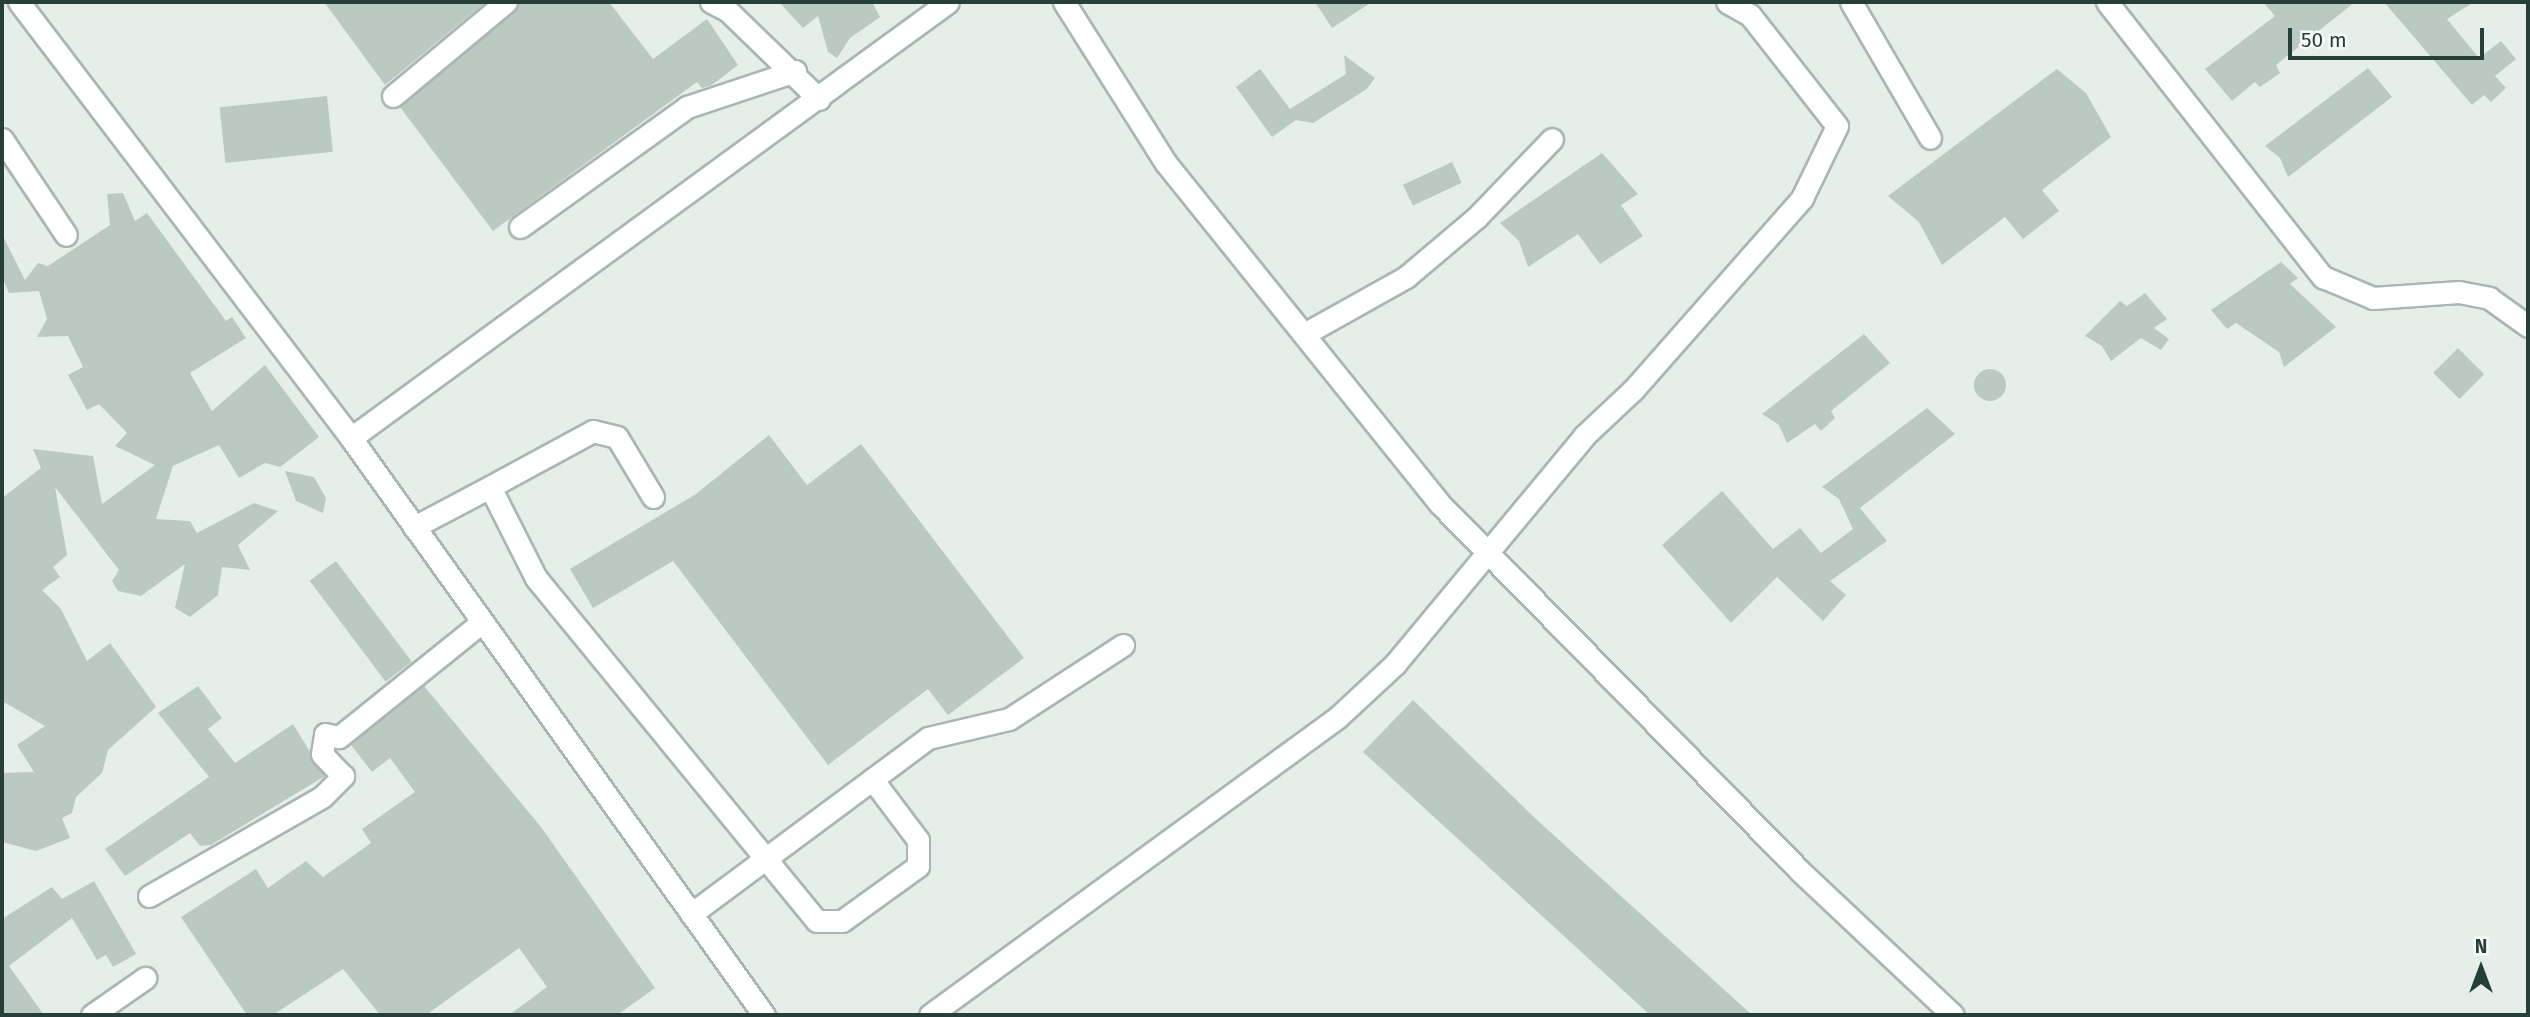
<!DOCTYPE html>
<style>
body{margin:0}
#map{position:relative;width:2530px;height:1017px;overflow:hidden;background:#e6eeea;font-family:"Fira Sans",sans-serif}
div>[style]{position:absolute}
.building>*{inset:0;background:#bbc9c3;transform-origin:0 0}
.round{border-radius:50%}
.roads{filter:drop-shadow(2px 0 #a9b6b1) drop-shadow(-2px 0 #a9b6b1) drop-shadow(0 2px #a9b6b1) drop-shadow(0 -2px #a9b6b1)}
.minor>*{height:21px;margin:-10.5px;padding:0 10.5px;transform-origin:10.5px;border-radius:10.5px;background:#fff}
span{translate:-50% -50%;white-space:nowrap;text-align:center;line-height:1.15;-webkit-text-stroke:5px #f7faf8;paint-order:stroke}
.frame{position:absolute;inset:0;border:4px solid #263f38;pointer-events:none}
.north{position:absolute;left:2446px;top:933px;width:70px;height:70px;-webkit-text-stroke:5px #f7faf8;paint-order:stroke;rotate:0deg;font-size:19px;font-weight:700;line-height:28px;text-align:center;color:#263f38}
.north::after{content:'';display:block;margin:auto;width:24px;height:32px;background:#263f38;clip-path:polygon(50% 0,100% 100%,50% 72%,0 100%)}
.scale{position:absolute;left:2288px;top:28px;width:196px;height:32px;box-sizing:border-box;border:4px solid #263f38;border-top:0;padding-left:9px;font-size:21px;line-height:24px;white-space:nowrap;color:#263f38;-webkit-text-stroke:5px #f7faf8;paint-order:stroke}
</style>
<div id="map">
<div class="building">
<i style="clip-path:polygon(324px 2px,486px 2px,385px 85px)"></i>
<i style="clip-path:polygon(519px 2px,609px 2px,653px 59px,707px 19px,738px 65px,712px 85px,702px 88px,697px 82px,493px 231px,400px 107px)"></i>
<i style="clip-path:polygon(779px 2px,872px 2px,880px 17px,850px 38px,837px 58px,828px 52px,818px 16px,803px 28px)"></i>
<i style="clip-path:polygon(1315px 2px,1372px 2px,1332px 28px)"></i>
<i style="clip-path:polygon(2263px 2px,2355px 2px,2276px 65px,2280px 73px,2260px 87px,2255px 82px,2232px 101px,2205px 69px,2275px 16px)"></i>
<i style="clip-path:polygon(2384px 2px,2474px 2px,2447px 19px,2479px 58px,2501px 41px,2516px 59px,2495px 76px,2506px 88px,2491px 102px,2484px 95px,2472px 105px)"></i>
<i style="clip-path:polygon(1344px 55px,1375px 78px,1367px 89px,1313px 123px,1296px 120px,1272px 137px,1236px 87px,1260px 69px,1290px 109px,1346px 74px)"></i>
<i style="clip-path:polygon(2368px 68px,2392px 97px,2288px 177px,2280px 158px,2265px 146px)"></i>
<i style="clip-path:polygon(2057px 69px,2086px 93px,2111px 137px,2042px 190px,2059px 211px,2023px 239px,2005px 217px,1942px 265px,1919px 222px,1888px 196px)"></i>
<i style="left:327px;top:96px;width:56px;height:108px;rotate:84deg"></i>
<i style="clip-path:polygon(1602px 153px,1638px 194px,1621px 205px,1643px 236px,1600px 264px,1578px 234px,1528px 267px,1519px 241px,1500px 223px)"></i>
<i style="left:1452px;top:162px;width:23px;height:54px;rotate:65deg"></i>
<i style="clip-path:polygon(123px 193px,135px 221px,147px 213px,226px 321px,232px 317px,246px 338px,190px 373px,212px 411px,265px 365px,319px 437px,280px 467px,265px 463px,239px 478px,219px 445px,173px 466px,156px 519px,190px 521px,197px 533px,254px 503px,278px 511px,238px 545px,250px 570px,222px 567px,218px 595px,190px 617px,175px 608px,185px 564px,141px 596px,118px 591px,112px 581px,119px 570px,55px 487px,67px 555px,53px 567px,60px 577px,42px 590px,61px 609px,87px 661px,110px 643px,156px 707px,108px 750px,102px 773px,76px 797px,72px 813px,62px 818px,70px 838px,36px 851px,2px 842px,2px 773px,34px 772px,17px 745px,45px 726px,2px 701px,2px 498px,41px 468px,33px 449px,93px 456px,102px 504px,155px 465px,115px 446px,127px 433px,99px 404px,87px 410px,68px 375px,83px 367px,68px 336px,37px 337px,47px 319px,39px 291px,9px 293px,2px 277px,2px 234px,25px 280px,38px 263px,48px 266px,110px 225px,107px 194px)"></i>
<i style="clip-path:polygon(2281px 262px,2298px 278px,2290px 284px,2336px 327px,2284px 367px,2279px 352px,2236px 323px,2227px 329px,2211px 310px)"></i>
<i style="clip-path:polygon(2145px 293px,2167px 319px,2154px 328px,2169px 339px,2161px 350px,2141px 338px,2111px 361px,2102px 346px,2085px 336px,2120px 301px,2127px 306px)"></i>
<i style="clip-path:polygon(1864px 334px,1890px 363px,1831px 411px,1835px 418px,1821px 431px,1815px 424px,1787px 443px,1779px 425px,1762px 414px)"></i>
<i style="left:2458px;top:348px;width:37px;height:35px;rotate:45deg"></i>
<i class="round" style="left:1974px;top:369px;width:32px;height:32px"></i>
<i style="clip-path:polygon(1927px 408px,1955px 434px,1860px 508px,1887px 541px,1830px 581px,1846px 595px,1823px 621px,1777px 577px,1731px 623px,1662px 545px,1722px 491px,1773px 549px,1800px 528px,1821px 553px,1853px 529px,1839px 499px,1822px 487px)"></i>
<i style="clip-path:polygon(769px 435px,807px 485px,861px 444px,1024px 658px,948px 715px,928px 689px,828px 765px,673px 561px,593px 608px,570px 569px,696px 494px)"></i>
<i style="clip-path:polygon(285px 471px,314px 477px,326px 498px,323px 513px,296px 501px)"></i>
<i style="left:336px;top:561px;width:126px;height:33px;rotate:53deg"></i>
<i style="clip-path:polygon(198px 686px,222px 718px,208px 729px,235px 763px,293px 724px,325px 776px,211px 845px,200px 846px,190px 833px,125px 876px,105px 849px,209px 777px,158px 713px)"></i>
<i style="clip-path:polygon(424px 686px,541px 827px,655px 988px,617px 1015px,509px 1015px,547px 987px,519px 948px,426px 1015px,380px 1015px,343px 969px,273px 1015px,247px 1015px,181px 917px,256px 869px,268px 888px,306px 861px,323px 877px,371px 843px,362px 829px,415px 792px,390px 758px,372px 772px,351px 745px)"></i>
<i style="clip-path:polygon(1413px 700px,1536px 819px,1752px 1015px,1650px 1015px,1363px 752px)"></i>
<i style="clip-path:polygon(94px 881px,136px 954px,113px 967px,106px 955px,97px 960px,72px 918px,9px 966px,44px 1015px,2px 1015px,2px 919px,52px 887px,62px 899px)"></i>
</div>
<div class="roads">
<div class="minor">
<i style="left:19px;top:2px;width:548px;rotate:52.71deg"></i>
<i style="left:351px;top:438px;width:710px;rotate:54.41deg"></i>
<i style="left:711px;top:2px;width:18px;rotate:27deg"></i>
<i style="left:727px;top:10px;width:128px;rotate:44.1deg"></i>
<i style="left:1064px;top:2px;width:189px;rotate:57.7deg"></i>
<i style="left:1165px;top:162px;width:440px;rotate:51.2deg"></i>
<i style="left:1441px;top:505px;width:513px;rotate:45.55deg"></i>
<i style="left:1800px;top:871px;width:210px;rotate:43.3deg"></i>
<i style="left:1851px;top:2px;width:157px;rotate:59.8deg"></i>
<i style="left:2107px;top:2px;width:350px;rotate:51.9deg"></i>
<i style="left:2323px;top:277px;width:54px;rotate:22.8deg"></i>
<i style="left:2373px;top:298px;width:86px;rotate:-4deg"></i>
<i style="left:2459px;top:292px;width:31px;rotate:11deg"></i>
<i style="left:2489px;top:298px;width:48px;rotate:35.7deg"></i>
<i style="left:393px;top:96px;width:147px;rotate:-39.8deg"></i>
<i style="left:2px;top:139px;width:115px;rotate:56.3deg"></i>
<i style="left:520px;top:227px;width:206px;rotate:-35.7deg"></i>
<i style="left:687px;top:107px;width:114px;rotate:-18.4deg"></i>
<i style="left:1306px;top:333px;width:115px;rotate:-29.2deg"></i>
<i style="left:1406px;top:277px;width:93px;rotate:-40.2deg"></i>
<i style="left:1477px;top:217px;width:108px;rotate:-46.1deg"></i>
<i style="left:351px;top:438px;width:739px;rotate:-36.14deg"></i>
<i style="left:653px;top:497px;width:70px;rotate:-121deg"></i>
<i style="left:617px;top:437px;width:25px;rotate:-166deg"></i>
<i style="left:593px;top:431px;width:117px;rotate:151.5deg"></i>
<i style="left:490px;top:487px;width:102px;rotate:63.2deg"></i>
<i style="left:536px;top:578px;width:443px;rotate:50.7deg"></i>
<i style="left:817px;top:921px;width:25px"></i>
<i style="left:842px;top:921px;width:94px;rotate:-35.9deg"></i>
<i style="left:918px;top:866px;width:26px;rotate:-90deg"></i>
<i style="left:918px;top:840px;width:76px;rotate:-127deg"></i>
<i style="left:414px;top:527px;width:86px;rotate:-27.8deg"></i>
<i style="left:149px;top:896px;width:199px;rotate:-29.8deg"></i>
<i style="left:322px;top:797px;width:30px;rotate:-45deg"></i>
<i style="left:343px;top:776px;width:30px;rotate:-134deg"></i>
<i style="left:322px;top:754px;width:20px;rotate:-81deg"></i>
<i style="left:325px;top:734px;width:14px;rotate:12deg"></i>
<i style="left:339px;top:737px;width:182px;rotate:-38.8deg"></i>
<i style="left:691px;top:914px;width:295px;rotate:-36.6deg"></i>
<i style="left:928px;top:738px;width:83px;rotate:-13.2deg"></i>
<i style="left:1009px;top:719px;width:136px;rotate:-33deg"></i>
<i style="left:92px;top:1015px;width:65px;rotate:-34.9deg"></i>
<i style="left:930px;top:1015px;width:505px;rotate:-36.14deg"></i>
<i style="left:1338px;top:717px;width:78px;rotate:-42.9deg"></i>
<i style="left:1395px;top:664px;width:296px;rotate:-50.3deg"></i>
<i style="left:1584px;top:436px;width:67px;rotate:-43.2deg"></i>
<i style="left:1633px;top:390px;width:256px;rotate:-48.6deg"></i>
<i style="left:1802px;top:198px;width:80px;rotate:-64.1deg"></i>
<i style="left:1837px;top:126px;width:141px;rotate:-128.1deg"></i>
<i style="left:1750px;top:15px;width:26px;rotate:-151deg"></i>
</div>
</div>
<div class="frame"></div>
<div class="north">N</div>
<div class="scale">50 m</div>
</div>
